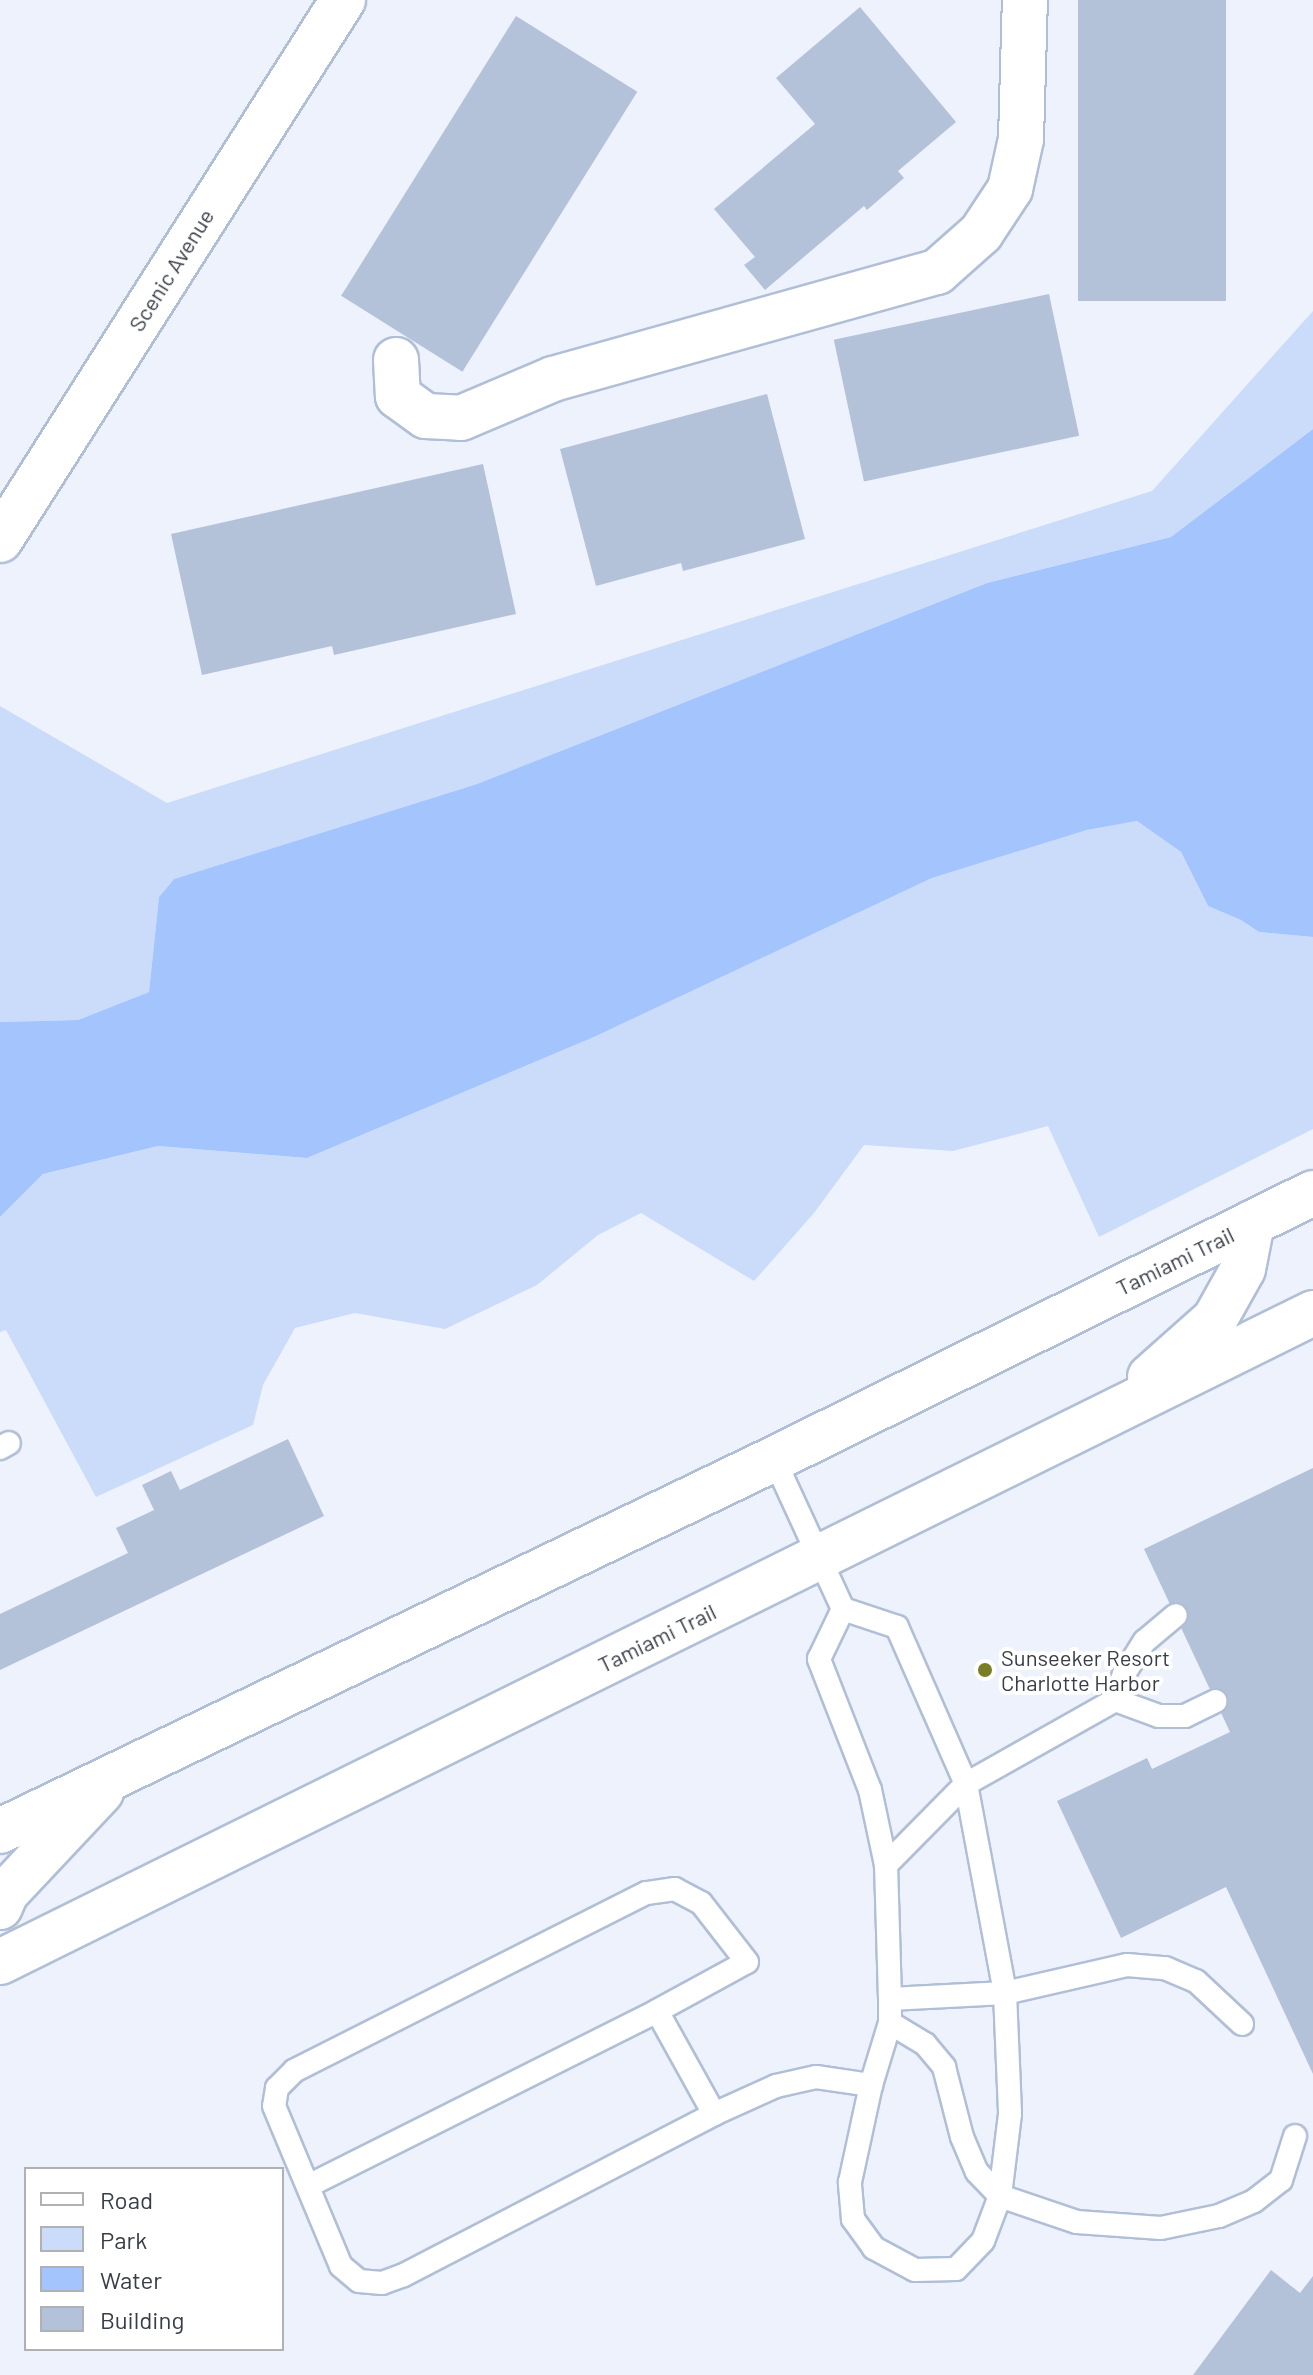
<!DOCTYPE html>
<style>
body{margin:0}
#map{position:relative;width:1313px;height:2375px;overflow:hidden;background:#edf2fc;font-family:Barlow,sans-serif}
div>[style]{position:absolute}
.green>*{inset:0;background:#cadcf9}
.water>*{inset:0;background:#a3c4fd}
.building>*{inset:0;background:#b4c2d9;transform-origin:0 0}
.roads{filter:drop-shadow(2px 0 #b1bfd6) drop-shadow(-2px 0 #b1bfd6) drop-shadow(0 2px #b1bfd6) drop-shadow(0 -2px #b1bfd6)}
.service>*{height:22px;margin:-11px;padding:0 11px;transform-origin:11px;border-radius:11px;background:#fff}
.minor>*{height:44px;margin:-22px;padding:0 22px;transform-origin:22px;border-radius:22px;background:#fff}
.primary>*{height:44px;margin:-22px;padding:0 22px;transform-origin:22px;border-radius:22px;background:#fff}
.dots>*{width:22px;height:22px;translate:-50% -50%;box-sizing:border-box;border:4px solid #fff;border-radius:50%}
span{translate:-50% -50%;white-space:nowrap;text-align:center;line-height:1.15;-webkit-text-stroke:8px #fff;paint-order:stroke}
.street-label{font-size:22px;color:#383d47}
.poi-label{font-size:22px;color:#383d47}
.left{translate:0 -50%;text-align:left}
.legend{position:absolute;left:24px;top:2167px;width:260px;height:184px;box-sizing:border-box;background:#fff;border:2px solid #afb1b5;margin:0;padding:10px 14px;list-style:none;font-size:24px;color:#383d47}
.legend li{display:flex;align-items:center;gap:16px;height:40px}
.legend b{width:40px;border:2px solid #afb1b5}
</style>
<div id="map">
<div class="green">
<i style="clip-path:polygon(1313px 311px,1313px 429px,1171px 537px,987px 583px,477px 784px,174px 879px,159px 897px,149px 992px,78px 1020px,0 1022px,0 706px,167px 803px,1152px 491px)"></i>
<i style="clip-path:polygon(1137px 821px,1181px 852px,1208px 906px,1241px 920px,1259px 932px,1313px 937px,1313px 1129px,1099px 1237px,1048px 1126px,953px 1151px,864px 1145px,814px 1213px,754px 1281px,641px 1213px,598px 1235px,537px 1285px,445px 1329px,355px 1313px,295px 1328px,263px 1385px,253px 1425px,96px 1497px,6px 1330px,0 1332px,0 1217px,43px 1174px,158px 1146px,307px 1158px,594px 1037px,932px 878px,1087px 830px)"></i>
</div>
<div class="water">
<i style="clip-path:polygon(1313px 429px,1313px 937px,1259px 932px,1241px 920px,1208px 906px,1181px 852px,1137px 821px,1087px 830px,932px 878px,594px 1037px,307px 1158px,158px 1146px,43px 1174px,0 1217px,0 1022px,78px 1020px,149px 992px,159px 897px,174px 879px,477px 784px,987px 583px,1171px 537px)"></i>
</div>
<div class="building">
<i style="left:1078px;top:0;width:148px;height:301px"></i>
<i style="clip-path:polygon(860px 7px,956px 122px,898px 171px,904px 178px,867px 210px,864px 206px,765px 290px,744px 265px,755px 257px,714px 209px,815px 124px,776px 78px)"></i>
<i style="left:516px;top:16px;width:143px;height:330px;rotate:32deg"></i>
<i style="left:1049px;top:294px;width:145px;height:220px;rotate:78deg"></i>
<i style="clip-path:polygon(767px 394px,805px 539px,683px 571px,681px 563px,596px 586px,560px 449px)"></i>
<i style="clip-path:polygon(483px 464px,516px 614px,334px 655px,332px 646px,202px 675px,171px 534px)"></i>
<i style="clip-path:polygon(288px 1439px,324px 1516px,0 1670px,0 1614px,128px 1553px,116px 1528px,154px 1510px,142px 1485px,171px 1471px,180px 1490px)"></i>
<i style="clip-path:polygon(1313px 1468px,1313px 2074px,1226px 1887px,1121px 1938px,1057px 1801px,1147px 1758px,1152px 1769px,1230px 1732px,1144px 1549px)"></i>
<i style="clip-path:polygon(1271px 2270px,1300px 2293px,1313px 2276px,1313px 2375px,1193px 2375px)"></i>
</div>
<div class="roads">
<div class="service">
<i style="left:0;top:1448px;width:10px;rotate:-29deg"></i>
<i style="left:774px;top:1459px;width:165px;rotate:65.3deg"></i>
<i style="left:843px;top:1609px;width:57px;rotate:18.4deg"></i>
<i style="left:897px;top:1627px;width:171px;rotate:66.3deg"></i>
<i style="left:966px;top:1784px;width:213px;rotate:79.4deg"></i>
<i style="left:1005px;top:1993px;width:121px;rotate:87.6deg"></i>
<i style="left:1010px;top:2114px;width:83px;rotate:97deg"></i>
<i style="left:1000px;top:2196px;width:48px;rotate:110.7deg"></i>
<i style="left:983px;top:2241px;width:39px;rotate:134deg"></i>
<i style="left:956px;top:2269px;width:41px;rotate:178.6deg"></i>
<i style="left:915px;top:2270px;width:47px;rotate:-151.8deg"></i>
<i style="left:874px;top:2248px;width:36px;rotate:-126deg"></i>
<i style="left:853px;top:2219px;width:37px;rotate:-95deg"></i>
<i style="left:850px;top:2182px;width:99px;rotate:-77.8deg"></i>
<i style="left:871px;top:2085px;width:65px;rotate:-73deg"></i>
<i style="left:890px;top:2023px;width:24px;rotate:-90deg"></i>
<i style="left:890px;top:1999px;width:134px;rotate:-91.7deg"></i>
<i style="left:886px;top:1865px;width:77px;rotate:-102deg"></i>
<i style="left:870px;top:1790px;width:141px;rotate:-111.3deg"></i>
<i style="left:819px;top:1659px;width:55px;rotate:-64.4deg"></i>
<i style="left:1115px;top:1700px;width:47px;rotate:20deg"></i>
<i style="left:1159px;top:1716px;width:26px"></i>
<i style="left:1185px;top:1716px;width:34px;rotate:-26deg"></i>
<i style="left:886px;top:1865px;width:114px;rotate:-45.4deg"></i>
<i style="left:966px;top:1784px;width:171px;rotate:-29.4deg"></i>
<i style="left:1115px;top:1700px;width:28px;rotate:-71deg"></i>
<i style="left:1124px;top:1674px;width:39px;rotate:-58deg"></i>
<i style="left:1145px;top:1641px;width:40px;rotate:-40deg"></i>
<i style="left:890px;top:1999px;width:115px;rotate:-3deg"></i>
<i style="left:1005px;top:1993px;width:125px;rotate:-12.9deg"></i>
<i style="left:1127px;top:1965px;width:38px;rotate:5deg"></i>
<i style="left:1165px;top:1968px;width:34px;rotate:23deg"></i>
<i style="left:1196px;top:1981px;width:63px;rotate:43.1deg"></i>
<i style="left:657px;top:2011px;width:118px;rotate:61deg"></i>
<i style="left:890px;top:2023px;width:41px;rotate:31deg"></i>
<i style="left:925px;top:2044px;width:30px;rotate:50deg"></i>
<i style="left:944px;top:2067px;width:72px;rotate:75.6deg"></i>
<i style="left:962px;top:2137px;width:38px;rotate:67deg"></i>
<i style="left:977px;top:2172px;width:33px;rotate:46deg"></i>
<i style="left:1000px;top:2196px;width:81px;rotate:18.7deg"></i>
<i style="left:1077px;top:2222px;width:84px;rotate:4.1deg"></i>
<i style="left:1161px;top:2228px;width:59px;rotate:-11.7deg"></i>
<i style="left:1219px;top:2216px;width:38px;rotate:-23deg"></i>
<i style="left:1254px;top:2201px;width:34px;rotate:-38deg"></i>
<i style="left:1281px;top:2180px;width:46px;rotate:-72.3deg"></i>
<i style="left:308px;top:2186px;width:390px;rotate:-26.6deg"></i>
<i style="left:657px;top:2011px;width:102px;rotate:-28.6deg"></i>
<i style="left:747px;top:1962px;width:75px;rotate:-127.9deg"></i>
<i style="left:701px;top:1903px;width:30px;rotate:-152deg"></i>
<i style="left:675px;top:1889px;width:29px;rotate:172deg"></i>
<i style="left:646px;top:1893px;width:394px;rotate:153.2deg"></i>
<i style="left:294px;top:2071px;width:24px;rotate:135deg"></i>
<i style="left:277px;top:2088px;width:18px;rotate:99deg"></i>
<i style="left:274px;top:2106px;width:173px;rotate:67.3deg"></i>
<i style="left:341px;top:2266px;width:23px;rotate:40deg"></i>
<i style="left:359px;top:2281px;width:23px;rotate:5deg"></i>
<i style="left:382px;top:2283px;width:23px;rotate:-20deg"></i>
<i style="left:404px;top:2275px;width:349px;rotate:-27.4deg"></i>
<i style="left:714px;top:2114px;width:68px;rotate:-24.3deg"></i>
<i style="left:776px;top:2086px;width:41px;rotate:-12.7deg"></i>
<i style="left:816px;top:2077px;width:56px;rotate:8.3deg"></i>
</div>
<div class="minor">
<i style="left:396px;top:360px;width:36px;rotate:87deg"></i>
<i style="left:398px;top:396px;width:34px;rotate:36deg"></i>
<i style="left:426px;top:416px;width:35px;rotate:3deg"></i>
<i style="left:461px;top:418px;width:100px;rotate:-23deg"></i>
<i style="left:553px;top:379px;width:399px;rotate:-15.6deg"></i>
<i style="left:937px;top:272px;width:59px;rotate:-41.6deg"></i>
<i style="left:981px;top:233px;width:53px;rotate:-56.6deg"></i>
<i style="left:1010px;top:189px;width:51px;rotate:-77.6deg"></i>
<i style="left:1021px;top:139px;width:139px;rotate:-88.4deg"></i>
<i style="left:0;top:540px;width:640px;rotate:-57.58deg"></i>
</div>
<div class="primary">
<i style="left:1150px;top:1377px;width:87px;rotate:-41.7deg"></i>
<i style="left:1215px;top:1319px;width:57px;rotate:-60.8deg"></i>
<i style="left:1243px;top:1269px;width:47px;rotate:-78.9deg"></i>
<i style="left:0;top:1831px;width:859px;rotate:-25.67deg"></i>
<i style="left:774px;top:1459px;width:601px;rotate:-26.27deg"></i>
<i style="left:0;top:1907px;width:15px;rotate:-67deg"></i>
<i style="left:6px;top:1893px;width:139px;rotate:-46.8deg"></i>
<i style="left:0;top:1962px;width:1465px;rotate:-26.3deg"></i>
</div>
</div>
<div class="dots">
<i style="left:985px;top:1670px;background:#7a7d26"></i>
</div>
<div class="street-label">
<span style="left:171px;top:270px;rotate:-58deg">Scenic Avenue</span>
<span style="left:1175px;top:1261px;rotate:-26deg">Tamiami Trail</span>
<span style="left:657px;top:1638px;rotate:-26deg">Tamiami Trail</span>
</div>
<div class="poi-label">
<span class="left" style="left:1001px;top:1670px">Sunseeker Resort<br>Charlotte Harbor</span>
</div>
<ul class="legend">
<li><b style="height:10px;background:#fff"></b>Road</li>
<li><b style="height:22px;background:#cadcf9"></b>Park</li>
<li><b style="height:22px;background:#a3c4fd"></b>Water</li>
<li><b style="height:22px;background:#b4c2d9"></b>Building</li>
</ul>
</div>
